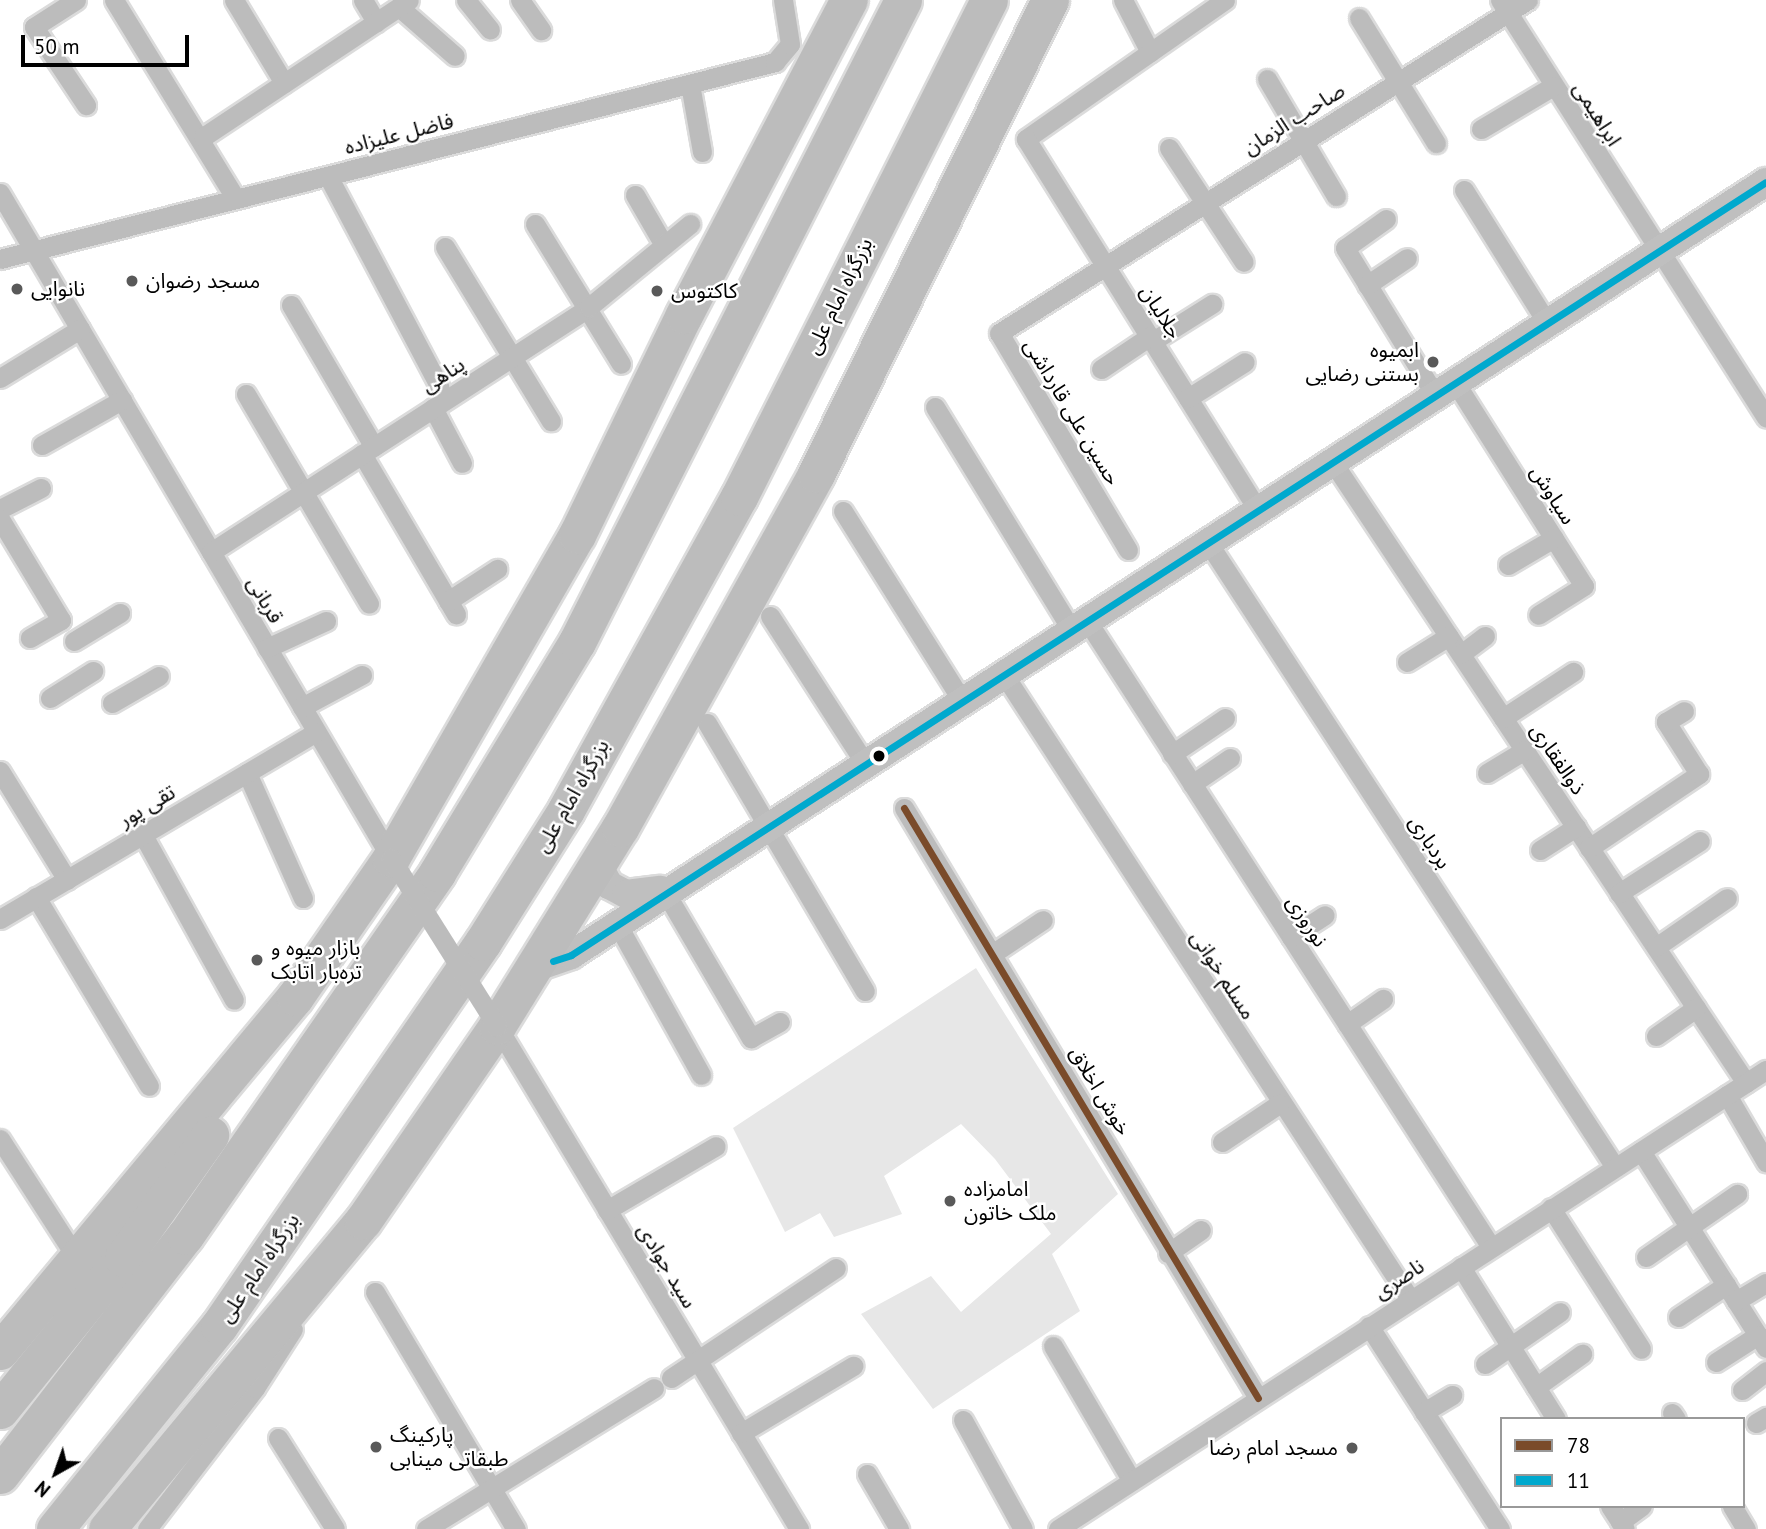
<!DOCTYPE html>
<meta charset="utf-8">
<style>
body{margin:0}
#map{position:relative;width:1766px;height:1529px;overflow:hidden;background:#fff;font-family:"PT Sans","Noto Sans Arabic",sans-serif}
div>[style]{position:absolute}
.green>*{inset:0;background:#e7e7e7}
.roads{filter:drop-shadow(2px 0 #dbdbdb) drop-shadow(-2px 0 #dbdbdb) drop-shadow(0 2px #dbdbdb) drop-shadow(0 -2px #dbdbdb)}
.street>*{height:19px;margin:-9.5px;padding:0 9.5px;transform-origin:9.5px;border-radius:9.5px;background:#bcbcbc}
.secondary>*{height:28px;margin:-14px;padding:0 14px;transform-origin:14px;border-radius:14px;background:#bfbfbf}
.highway>*{height:37px;margin:-18.5px;padding:0 18.5px;transform-origin:18.5px;border-radius:18.5px;background:#bcbcbc}
.street-bridge>*{height:19px;margin:-9.5px;padding:0 9.5px;transform-origin:9.5px;border-radius:9.5px;background:#bcbcbc}
.bus-1>*{height:7px;margin:-3.5px;padding:0 3.5px;transform-origin:3.5px;border-radius:3.5px;background:#7a4b2a}
.bus-2>*{height:7px;margin:-3.5px;padding:0 3.5px;transform-origin:3.5px;border-radius:3.5px;background:#00a9ce}
.dots>*{width:19px;height:19px;translate:-50% -50%;box-sizing:border-box;border:4px solid #fff;border-radius:50%}
span{translate:-50% -50%;white-space:nowrap;text-align:center;line-height:1.15;-webkit-text-stroke:5px #fff;paint-order:stroke}
.street-label{font-size:21px;color:#000}
.poi-label{font-size:21px;color:#000}
.left{translate:0 -50%;text-align:left}
.right{translate:-100% -50%;text-align:right}
.legend{position:absolute;left:1500px;top:1417px;width:245px;height:91px;box-sizing:border-box;background:#fff;border:2px solid #999;margin:0;padding:9px 12px;list-style:none;font-size:21px;color:#000}
.legend li{display:flex;align-items:center;gap:14px;height:35px}
.legend b{width:35px;border:2px solid #999}
.north{position:absolute;left:21px;top:1438px;width:70px;height:70px;-webkit-text-stroke:5px #fff;paint-order:stroke;rotate:220deg;font-size:19px;font-weight:700;line-height:28px;text-align:center;color:#000}
.north::after{content:'';display:block;margin:auto;width:24px;height:32px;background:#000;clip-path:polygon(50% 0,100% 100%,50% 72%,0 100%)}
.scale{position:absolute;left:21px;top:35px;width:168px;height:32px;box-sizing:border-box;border:4px solid #000;border-top:0;padding-left:9px;font-size:21px;line-height:24px;white-space:nowrap;color:#000;-webkit-text-stroke:5px #fff;paint-order:stroke}
</style>
<div id="map">
<div class="green">
<i style="clip-path:polygon(976px 968px,1118px 1194px,1052px 1254px,1080px 1311px,933px 1409px,861px 1314px,931px 1276px,961px 1312px,1051px 1234px,995px 1159px,961px 1124px,884px 1176px,902px 1214px,834px 1237px,820px 1213px,785px 1232px,733px 1128px)"></i>
</div>
<div class="roads">
<div class="street">
<i style="left:76px;top:0;width:50px;rotate:147.3deg"></i>
<i style="left:34px;top:27px;width:94px;rotate:56.3deg"></i>
<i style="left:114px;top:0;width:233px;rotate:58.5deg"></i>
<i style="left:234px;top:0;width:97px;rotate:58.9deg"></i>
<i style="left:363px;top:0;width:26px;rotate:59deg"></i>
<i style="left:466px;top:0;width:38px;rotate:51deg"></i>
<i style="left:520px;top:0;width:37px;rotate:55deg"></i>
<i style="left:1123px;top:0;width:59px;rotate:62.6deg"></i>
<i style="left:1225px;top:0;width:243px;rotate:145.1deg"></i>
<i style="left:1026px;top:139px;width:436px;rotate:58deg"></i>
<i style="left:1500px;top:0;width:495px;rotate:57.5deg"></i>
<i style="left:399px;top:7px;width:74px;rotate:41.2deg"></i>
<i style="left:1359px;top:18px;width:147px;rotate:58.4deg"></i>
<i style="left:1267px;top:79px;width:136px;rotate:59.5deg"></i>
<i style="left:690px;top:84px;width:69px;rotate:80deg"></i>
<i style="left:1481px;top:129px;width:84px;rotate:-30.8deg"></i>
<i style="left:203px;top:137px;width:247px;rotate:-33.6deg"></i>
<i style="left:1169px;top:148px;width:136px;rotate:56.7deg"></i>
<i style="left:328px;top:176px;width:238px;rotate:62.1deg"></i>
<i style="left:1464px;top:190px;width:157px;rotate:58deg"></i>
<i style="left:0;top:193px;width:771px;rotate:59.55deg"></i>
<i style="left:635px;top:195px;width:58px;rotate:59.9deg"></i>
<i style="left:1386px;top:219px;width:50px;rotate:144.7deg"></i>
<i style="left:1345px;top:248px;width:172px;rotate:58.5deg"></i>
<i style="left:535px;top:224px;width:164px;rotate:58.4deg"></i>
<i style="left:445px;top:247px;width:204px;rotate:58.7deg"></i>
<i style="left:0;top:259px;width:800px;rotate:-14.26deg"></i>
<i style="left:775px;top:62px;width:23px;rotate:-50deg"></i>
<i style="left:790px;top:44px;width:45px;rotate:-99deg"></i>
<i style="left:1367px;top:285px;width:48px;rotate:-34deg"></i>
<i style="left:291px;top:305px;width:164px;rotate:59.7deg"></i>
<i style="left:1153px;top:341px;width:70px;rotate:-32.1deg"></i>
<i style="left:1101px;top:369px;width:59px;rotate:-34deg"></i>
<i style="left:0;top:378px;width:94px;rotate:-31.5deg"></i>
<i style="left:1455px;top:382px;width:241px;rotate:57.7deg"></i>
<i style="left:1584px;top:586px;width:54px;rotate:147.8deg"></i>
<i style="left:246px;top:394px;width:243px;rotate:59.6deg"></i>
<i style="left:1188px;top:398px;width:67px;rotate:-32.3deg"></i>
<i style="left:935px;top:407px;width:260px;rotate:58.5deg"></i>
<i style="left:433px;top:408px;width:62px;rotate:62.2deg"></i>
<i style="left:42px;top:445px;width:92px;rotate:-29.4deg"></i>
<i style="left:362px;top:454px;width:186px;rotate:59.6deg"></i>
<i style="left:1332px;top:461px;width:747px;rotate:56.35deg"></i>
<i style="left:0;top:509px;width:46px;rotate:-27.1deg"></i>
<i style="left:843px;top:511px;width:222px;rotate:57.9deg"></i>
<i style="left:0;top:519px;width:118px;rotate:58.9deg"></i>
<i style="left:61px;top:620px;width:36px;rotate:150deg"></i>
<i style="left:1207px;top:541px;width:747px;rotate:56.91deg"></i>
<i style="left:1128px;top:550px;width:252px;rotate:-120.7deg"></i>
<i style="left:999px;top:333px;width:625px;rotate:-32.19deg"></i>
<i style="left:211px;top:552px;width:450px;rotate:-32.9deg"></i>
<i style="left:589px;top:307px;width:131px;rotate:-39.4deg"></i>
<i style="left:1508px;top:565px;width:53px;rotate:-30.4deg"></i>
<i style="left:448px;top:601px;width:59px;rotate:-33.1deg"></i>
<i style="left:770px;top:616px;width:174px;rotate:57.2deg"></i>
<i style="left:1086px;top:619px;width:747px;rotate:57.18deg"></i>
<i style="left:74px;top:641px;width:54px;rotate:-31.3deg"></i>
<i style="left:267px;top:648px;width:65px;rotate:-24.6deg"></i>
<i style="left:1461px;top:654px;width:30px;rotate:-37deg"></i>
<i style="left:1407px;top:662px;width:49px;rotate:-31.8deg"></i>
<i style="left:1003px;top:673px;width:747px;rotate:56.97deg"></i>
<i style="left:50px;top:698px;width:51px;rotate:-32.1deg"></i>
<i style="left:112px;top:703px;width:54px;rotate:-29.9deg"></i>
<i style="left:302px;top:707px;width:68px;rotate:-28.1deg"></i>
<i style="left:1503px;top:718px;width:84px;rotate:-33.3deg"></i>
<i style="left:707px;top:723px;width:311px;rotate:59.5deg"></i>
<i style="left:1172px;top:754px;width:64px;rotate:-34.2deg"></i>
<i style="left:0;top:771px;width:128px;rotate:58.4deg"></i>
<i style="left:247px;top:773px;width:137px;rotate:65.9deg"></i>
<i style="left:1487px;top:773px;width:44px;rotate:-31.2deg"></i>
<i style="left:1192px;top:784px;width:46px;rotate:-34.4deg"></i>
<i style="left:904px;top:808px;width:688px;rotate:59.04deg"></i>
<i style="left:143px;top:835px;width:188px;rotate:61.1deg"></i>
<i style="left:1589px;top:848px;width:133px;rotate:-33.9deg"></i>
<i style="left:1699px;top:774px;width:62px;rotate:-122.4deg"></i>
<i style="left:1666px;top:722px;width:21px;rotate:-31deg"></i>
<i style="left:1540px;top:850px;width:43px;rotate:-32.6deg"></i>
<i style="left:664px;top:890px;width:172px;rotate:59.6deg"></i>
<i style="left:751px;top:1038px;width:33px;rotate:-29deg"></i>
<i style="left:1619px;top:893px;width:96px;rotate:-32.7deg"></i>
<i style="left:36px;top:897px;width:220px;rotate:59.1deg"></i>
<i style="left:0;top:919px;width:367px;rotate:-30.6deg"></i>
<i style="left:616px;top:922px;width:175px;rotate:60.9deg"></i>
<i style="left:1291px;top:937px;width:40px;rotate:-32.9deg"></i>
<i style="left:1656px;top:947px;width:86px;rotate:-34.6deg"></i>
<i style="left:992px;top:954px;width:61px;rotate:-33.7deg"></i>
<i style="left:1347px;top:1024px;width:44px;rotate:-34.8deg"></i>
<i style="left:497px;top:1026px;width:587px;rotate:59.02deg"></i>
<i style="left:1656px;top:1036px;width:49px;rotate:-35deg"></i>
<i style="left:1727px;top:1095px;width:78px;rotate:59.8deg"></i>
<i style="left:0;top:1139px;width:144px;rotate:57.2deg"></i>
<i style="left:1222px;top:1142px;width:69px;rotate:-33.7deg"></i>
<i style="left:1641px;top:1151px;width:233px;rotate:57.6deg"></i>
<i style="left:1551px;top:1208px;width:167px;rotate:57.4deg"></i>
<i style="left:607px;top:1210px;width:126px;rotate:-30.4deg"></i>
<i style="left:1168px;top:1253px;width:40px;rotate:-34.9deg"></i>
<i style="left:1646px;top:1257px;width:111px;rotate:-34.7deg"></i>
<i style="left:1461px;top:1267px;width:179px;rotate:58deg"></i>
<i style="left:375px;top:1292px;width:276px;rotate:59.3deg"></i>
<i style="left:1736px;top:1301px;width:35px;rotate:-31deg"></i>
<i style="left:1678px;top:1317px;width:58px;rotate:-33.7deg"></i>
<i style="left:1369px;top:1326px;width:242px;rotate:57.2deg"></i>
<i style="left:1053px;top:1346px;width:156px;rotate:59.7deg"></i>
<i style="left:1716px;top:1362px;width:50px;rotate:-32.7deg"></i>
<i style="left:1485px;top:1364px;width:91px;rotate:-34.7deg"></i>
<i style="left:671px;top:1378px;width:198px;rotate:-33.7deg"></i>
<i style="left:1536px;top:1387px;width:57px;rotate:-35.7deg"></i>
<i style="left:1742px;top:1390px;width:31px;rotate:-38deg"></i>
<i style="left:1424px;top:1412px;width:33px;rotate:-31deg"></i>
<i style="left:1672px;top:1413px;width:7px;rotate:56deg"></i>
<i style="left:963px;top:1420px;width:124px;rotate:61.2deg"></i>
<i style="left:1756px;top:1423px;width:12px;rotate:-31deg"></i>
<i style="left:741px;top:1433px;width:131px;rotate:-30.9deg"></i>
<i style="left:278px;top:1438px;width:107px;rotate:57.9deg"></i>
<i style="left:867px;top:1474px;width:64px;rotate:59.8deg"></i>
<i style="left:1610px;top:1506px;width:27px;rotate:57deg"></i>
<i style="left:1732px;top:1506px;width:27px;rotate:59deg"></i>
<i style="left:1620px;top:1522px;width:27px;rotate:-36deg"></i>
<i style="left:147px;top:1529px;width:178px;rotate:-52.5deg"></i>
<i style="left:255px;top:1388px;width:70px;rotate:-57.2deg"></i>
<i style="left:426px;top:1529px;width:268px;rotate:-31.7deg"></i>
<i style="left:1058px;top:1529px;width:844px;rotate:-32.96deg"></i>
</div>
<div class="secondary">
<i style="left:598px;top:865px;width:23px;rotate:61deg"></i>
<i style="left:609px;top:885px;width:19px;rotate:28deg"></i>
<i style="left:626px;top:894px;width:35px;rotate:-7deg"></i>
<i style="left:534px;top:968px;width:39px;rotate:-19deg"></i>
<i style="left:571px;top:955px;width:1423px;rotate:-32.9deg"></i>
</div>
<div class="highway">
<i style="left:0;top:1351px;width:461px;rotate:-50.2deg"></i>
<i style="left:295px;top:997px;width:169px;rotate:-55.4deg"></i>
<i style="left:391px;top:858px;width:373px;rotate:-60.1deg"></i>
<i style="left:577px;top:535px;width:245px;rotate:-64.1deg"></i>
<i style="left:684px;top:315px;width:356px;rotate:-62.4deg"></i>
<i style="left:0;top:1410px;width:196px;rotate:-51deg"></i>
<i style="left:123px;top:1258px;width:151px;rotate:-54.7deg"></i>
<i style="left:0;top:1475px;width:302px;rotate:-52.3deg"></i>
<i style="left:185px;top:1236px;width:442px;rotate:-55.2deg"></i>
<i style="left:437px;top:873px;width:270px;rotate:-58.8deg"></i>
<i style="left:577px;top:642px;width:720px;rotate:-63.08deg"></i>
<i style="left:55px;top:1529px;width:261px;rotate:-51.1deg"></i>
<i style="left:219px;top:1326px;width:466px;rotate:-55.5deg"></i>
<i style="left:483px;top:942px;width:156px;rotate:-57.8deg"></i>
<i style="left:566px;top:810px;width:358px;rotate:-61.1deg"></i>
<i style="left:739px;top:497px;width:556px;rotate:-63.3deg"></i>
<i style="left:107px;top:1529px;width:400px;rotate:-50.3deg"></i>
<i style="left:363px;top:1221px;width:237px;rotate:-55.5deg"></i>
<i style="left:497px;top:1026px;width:233px;rotate:-58.2deg"></i>
<i style="left:620px;top:828px;width:405px;rotate:-61deg"></i>
<i style="left:816px;top:474px;width:529px;rotate:-63.73deg"></i>
</div>
</div>
<div class="street-bridge">
<i style="left:391px;top:858px;width:199px;rotate:57.8deg"></i>
</div>
<div class="bus-1">
<i style="left:904px;top:808px;width:688px;rotate:59.04deg"></i>
</div>
<div class="bus-2">
<i style="left:553px;top:961px;width:19px;rotate:-18deg"></i>
<i style="left:571px;top:955px;width:1423px;rotate:-32.9deg"></i>
</div>
<div class="dots">
<i style="left:132px;top:281px;background:#595959"></i>
<i style="left:17px;top:289px;background:#595959"></i>
<i style="left:657px;top:291px;background:#595959"></i>
<i style="left:1433px;top:362px;background:#595959"></i>
<i style="left:879px;top:756px;background:#000"></i>
<i style="left:257px;top:960px;background:#595959"></i>
<i style="left:950px;top:1201px;background:#595959"></i>
<i style="left:376px;top:1447px;background:#595959"></i>
<i style="left:1352px;top:1448px;background:#595959"></i>
</div>
<div class="street-label">
<span style="left:1597px;top:114px;rotate:58deg">ابراهیمی</span>
<span style="left:1294px;top:119px;rotate:-32deg">صاحب الزمان</span>
<span style="left:399px;top:134px;rotate:-14deg">فاضل علیزاده</span>
<span style="left:839px;top:296px;rotate:-64deg">بزرگراه امام علی</span>
<span style="left:1161px;top:312px;rotate:58deg">جلالیان</span>
<span style="left:443px;top:375px;rotate:-33deg">پناهی</span>
<span style="left:1072px;top:412px;rotate:59deg">حسین علی قارداشی</span>
<span style="left:1553px;top:495px;rotate:58deg">سیاوش</span>
<span style="left:265px;top:600px;rotate:60deg">قربانی</span>
<span style="left:1558px;top:759px;rotate:56deg">ذوالفقاری</span>
<span style="left:572px;top:796px;rotate:-60deg">بزرگراه امام علی</span>
<span style="left:147px;top:806px;rotate:-31deg">تقی پور</span>
<span style="left:1430px;top:842px;rotate:57deg">بردباری</span>
<span style="left:1307px;top:921px;rotate:57deg">نوروزی</span>
<span style="left:1223px;top:975px;rotate:57deg">مسلم خوانی</span>
<span style="left:1100px;top:1091px;rotate:59deg">خوش اخلاق</span>
<span style="left:667px;top:1266px;rotate:59deg">سید جوادی</span>
<span style="left:259px;top:1268px;rotate:-56deg">بزرگراه امام علی</span>
<span style="left:1399px;top:1279px;rotate:-33deg">ناصری</span>
</div>
<div class="poi-label">
<span class="left" style="left:146px;top:281px">مسجد رضوان</span>
<span class="left" style="left:31px;top:289px">نانوایی</span>
<span class="left" style="left:671px;top:291px">کاکتوس</span>
<span class="right" style="left:1419px;top:362px">ابمیوه<br>بستنی رضایی</span>
<span class="left" style="left:271px;top:960px">بازار میوه و<br>تره‌بار اتابک</span>
<span class="left" style="left:964px;top:1201px">امامزاده<br>ملک خاتون</span>
<span class="left" style="left:390px;top:1447px">پارکینگ<br>طبقاتی مینابی</span>
<span class="right" style="left:1338px;top:1448px">مسجد امام رضا</span>
</div>
<ul class="legend">
<li><b style="height:9px;background:#7a4b2a"></b>78</li>
<li><b style="height:9px;background:#00a9ce"></b>11</li>
</ul>
<div class="north">N</div>
<div class="scale">50 m</div>
</div>
